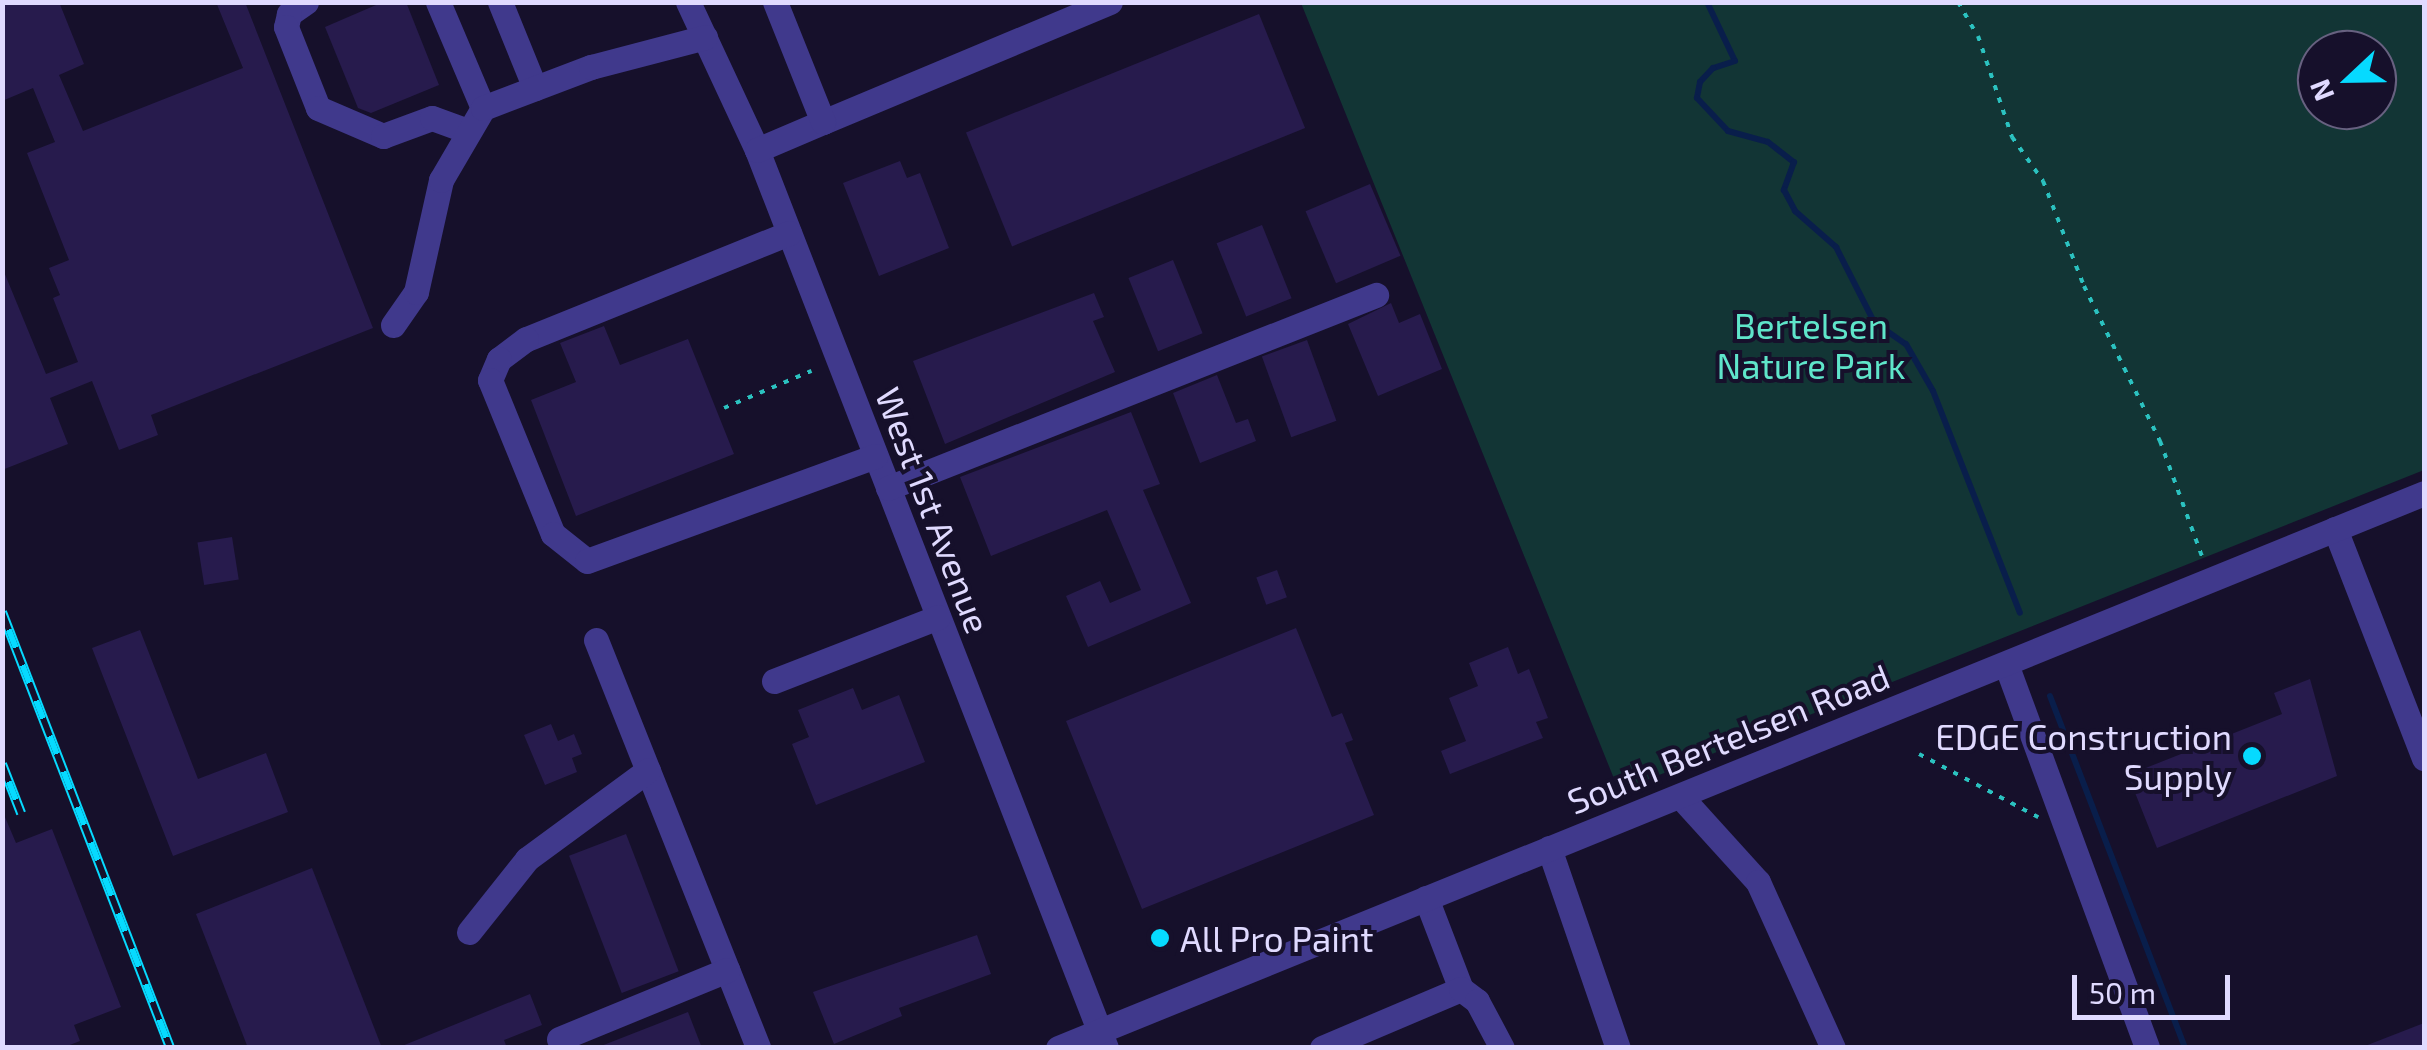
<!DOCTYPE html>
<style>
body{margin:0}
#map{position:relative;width:2427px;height:1050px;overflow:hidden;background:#16102b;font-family:"Exo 2",sans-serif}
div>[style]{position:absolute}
.green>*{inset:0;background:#123535}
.stream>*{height:6px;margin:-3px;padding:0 3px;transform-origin:3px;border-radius:3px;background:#091e4b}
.building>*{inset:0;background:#271b4d;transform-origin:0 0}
.path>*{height:4px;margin-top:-2px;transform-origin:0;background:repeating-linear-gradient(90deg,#2bc2c0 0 5px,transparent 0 13px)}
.minor>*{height:25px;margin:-12.5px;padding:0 12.5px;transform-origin:12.5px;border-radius:12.5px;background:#40398c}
.rail>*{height:10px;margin-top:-5px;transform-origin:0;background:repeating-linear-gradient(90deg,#16102b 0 19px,#06daff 0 38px);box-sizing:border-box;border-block:2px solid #06daff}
.dots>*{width:28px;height:28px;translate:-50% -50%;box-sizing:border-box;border:5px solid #16102b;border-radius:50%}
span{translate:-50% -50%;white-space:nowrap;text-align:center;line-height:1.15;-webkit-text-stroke:8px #16102b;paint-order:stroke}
.park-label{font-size:35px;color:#5fe5ca}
.street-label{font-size:35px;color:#e0daff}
.poi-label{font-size:35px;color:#e0daff}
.right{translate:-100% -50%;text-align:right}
.left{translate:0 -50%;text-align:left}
.frame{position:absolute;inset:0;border:5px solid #e0daff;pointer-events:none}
.north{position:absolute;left:2297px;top:30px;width:100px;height:100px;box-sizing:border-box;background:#16102b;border:2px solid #676180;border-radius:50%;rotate:248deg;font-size:28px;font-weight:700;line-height:40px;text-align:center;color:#e0daff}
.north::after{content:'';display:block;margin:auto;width:35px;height:45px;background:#06daff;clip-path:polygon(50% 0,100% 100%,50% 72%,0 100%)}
.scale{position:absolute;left:2072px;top:975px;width:158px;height:45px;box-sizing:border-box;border:5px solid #e0daff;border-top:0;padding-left:12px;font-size:30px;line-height:35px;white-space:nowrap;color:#e0daff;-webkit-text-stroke:8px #16102b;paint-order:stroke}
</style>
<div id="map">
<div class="green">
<i style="clip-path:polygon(evenodd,1301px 3px,2424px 3px,2424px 470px,1619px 791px,1301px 3px,2377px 50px,2377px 110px,2317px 110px,2317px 50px,2377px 50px)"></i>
</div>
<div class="stream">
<i style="left:1707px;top:2px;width:65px;rotate:64.6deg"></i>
<i style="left:1735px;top:61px;width:23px;rotate:162deg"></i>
<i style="left:1713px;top:68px;width:19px;rotate:133deg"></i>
<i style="left:1700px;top:82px;width:16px;rotate:101deg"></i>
<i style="left:1697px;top:98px;width:45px;rotate:46.8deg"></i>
<i style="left:1728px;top:131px;width:41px;rotate:15.4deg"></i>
<i style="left:1768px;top:142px;width:33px;rotate:38deg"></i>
<i style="left:1794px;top:162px;width:30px;rotate:110deg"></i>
<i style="left:1784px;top:190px;width:24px;rotate:62deg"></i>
<i style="left:1795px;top:211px;width:55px;rotate:41.3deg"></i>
<i style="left:1836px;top:247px;width:84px;rotate:63.1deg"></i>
<i style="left:1874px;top:322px;width:39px;rotate:35deg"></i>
<i style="left:1906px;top:344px;width:54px;rotate:60.1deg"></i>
<i style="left:1933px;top:391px;width:238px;rotate:68.6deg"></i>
<i style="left:2050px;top:696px;width:377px;rotate:69deg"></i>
</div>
<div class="building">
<i style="clip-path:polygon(2px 2px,59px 2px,84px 64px,59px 75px,83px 131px,243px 68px,216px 2px,245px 2px,373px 328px,151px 415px,158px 435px,119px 450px,92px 381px,50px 398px,68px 444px,2px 470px,2px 267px,46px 374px,78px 362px,53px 298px,60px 295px,49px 268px,69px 260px,27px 153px,55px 142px,33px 88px,2px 101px)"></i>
<i style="clip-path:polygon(383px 2px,406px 2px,439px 85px,371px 113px,358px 108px,325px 27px)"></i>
<i style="left:1259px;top:14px;width:123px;height:316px;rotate:68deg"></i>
<i style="clip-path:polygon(900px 161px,907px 178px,920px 173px,949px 248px,879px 276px,843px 183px)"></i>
<i style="left:1370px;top:184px;width:78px;height:70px;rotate:67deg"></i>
<i style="left:1262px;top:225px;width:79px;height:49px;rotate:68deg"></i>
<i style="left:1173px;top:260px;width:79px;height:48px;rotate:68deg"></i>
<i style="clip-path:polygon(1094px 293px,1104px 317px,1093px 321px,1115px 372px,945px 444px,913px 361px)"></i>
<i style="clip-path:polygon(1391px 303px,1399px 323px,1420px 314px,1442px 369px,1378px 396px,1348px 324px)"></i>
<i style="clip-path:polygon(604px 326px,620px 365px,688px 339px,734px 454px,576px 516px,531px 400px,576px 382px,560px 343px)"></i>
<i style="left:1307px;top:340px;width:86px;height:48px;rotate:70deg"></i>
<i style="clip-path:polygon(1217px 375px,1236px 423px,1248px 419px,1256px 441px,1200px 463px,1173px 393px)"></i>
<i style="clip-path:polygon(1131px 412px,1160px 484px,1143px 490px,1191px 603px,1088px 647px,1066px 596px,1100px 581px,1110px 603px,1141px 590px,1107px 510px,991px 556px,960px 477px)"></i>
<i style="left:232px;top:537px;width:43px;height:35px;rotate:81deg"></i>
<i style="left:1277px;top:570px;width:29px;height:22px;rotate:70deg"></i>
<i style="clip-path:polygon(1296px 628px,1332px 717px,1342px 713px,1353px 740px,1345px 743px,1374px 815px,1142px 909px,1066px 721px)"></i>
<i style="clip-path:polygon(140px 630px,198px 779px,266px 753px,288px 812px,173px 856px,92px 648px)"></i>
<i style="clip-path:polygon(1508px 647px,1518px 674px,1529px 669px,1548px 718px,1536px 722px,1543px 738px,1450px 774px,1441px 751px,1466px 741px,1449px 698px,1478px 686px,1469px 663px)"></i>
<i style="clip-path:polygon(2310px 679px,2337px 776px,2157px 848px,2128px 775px,2282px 714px,2274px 693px)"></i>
<i style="clip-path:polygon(853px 688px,862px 710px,899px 695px,925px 762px,816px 805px,792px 744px,809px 737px,798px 710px)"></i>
<i style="clip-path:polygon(551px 724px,558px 741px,574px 734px,582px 754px,572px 758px,577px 772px,545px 785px,524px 735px)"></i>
<i style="clip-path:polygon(2px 810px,16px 843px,52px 829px,121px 1007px,74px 1025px,80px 1041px,62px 1048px,2px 1048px)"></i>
<i style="left:626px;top:834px;width:147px;height:61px;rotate:69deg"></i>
<i style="clip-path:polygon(312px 868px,382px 1048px,248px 1048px,196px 914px)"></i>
<i style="clip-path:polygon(977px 935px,991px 974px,899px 1008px,902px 1016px,834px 1044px,813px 992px)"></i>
<i style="clip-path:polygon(530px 994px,542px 1025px,504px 1040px,507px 1048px,397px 1048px)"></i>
<i style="clip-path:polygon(688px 1012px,702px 1048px,601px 1048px,601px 1046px)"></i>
<i style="clip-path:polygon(2424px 1023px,2424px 1048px,2366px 1048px,2365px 1046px)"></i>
</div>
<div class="path">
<i style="left:1958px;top:2px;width:39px;rotate:60deg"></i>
<i style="left:1978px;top:36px;width:107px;rotate:71.4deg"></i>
<i style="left:2012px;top:137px;width:54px;rotate:54.8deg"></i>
<i style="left:2043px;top:181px;width:113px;rotate:68.7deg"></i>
<i style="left:2084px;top:286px;width:173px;rotate:63.9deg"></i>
<i style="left:2160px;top:441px;width:126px;rotate:70deg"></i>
<i style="left:724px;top:408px;width:95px;rotate:-23deg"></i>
<i style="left:1919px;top:754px;width:135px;rotate:27.9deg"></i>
</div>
<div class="minor">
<i style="left:306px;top:2px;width:21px;rotate:145deg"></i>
<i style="left:289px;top:14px;width:13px;rotate:103deg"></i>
<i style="left:286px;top:27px;width:87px;rotate:68.4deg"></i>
<i style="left:318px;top:108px;width:71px;rotate:23.3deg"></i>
<i style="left:383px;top:136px;width:52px;rotate:-20.2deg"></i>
<i style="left:432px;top:118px;width:35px;rotate:20deg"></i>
<i style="left:438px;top:2px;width:115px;rotate:67deg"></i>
<i style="left:500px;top:2px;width:93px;rotate:67.9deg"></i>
<i style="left:688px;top:2px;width:163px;rotate:65deg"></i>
<i style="left:757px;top:150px;width:963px;rotate:68.76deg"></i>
<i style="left:823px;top:122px;width:311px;rotate:-22.7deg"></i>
<i style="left:757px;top:150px;width:72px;rotate:-23deg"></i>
<i style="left:823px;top:122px;width:129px;rotate:-111.8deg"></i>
<i style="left:789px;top:233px;width:284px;rotate:158deg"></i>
<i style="left:526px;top:339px;width:34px;rotate:143deg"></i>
<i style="left:499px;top:359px;width:23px;rotate:113deg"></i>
<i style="left:490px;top:380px;width:166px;rotate:67.8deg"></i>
<i style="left:553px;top:534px;width:43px;rotate:38.5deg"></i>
<i style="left:587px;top:561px;width:307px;rotate:-20deg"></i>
<i style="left:393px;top:325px;width:40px;rotate:-55.1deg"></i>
<i style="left:416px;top:292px;width:115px;rotate:-77.4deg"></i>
<i style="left:441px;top:180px;width:83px;rotate:-59.7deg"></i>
<i style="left:483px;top:108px;width:116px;rotate:-20.8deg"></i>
<i style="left:591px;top:67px;width:118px;rotate:-14.7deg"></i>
<i style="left:888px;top:488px;width:525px;rotate:-21.58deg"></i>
<i style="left:2335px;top:529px;width:246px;rotate:68.8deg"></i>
<i style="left:596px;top:640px;width:439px;rotate:68.3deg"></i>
<i style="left:2006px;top:664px;width:409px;rotate:69.8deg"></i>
<i style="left:774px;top:681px;width:176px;rotate:-21.3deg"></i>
<i style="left:1680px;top:796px;width:116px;rotate:47.8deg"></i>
<i style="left:1758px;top:882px;width:182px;rotate:65.7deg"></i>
<i style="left:1549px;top:848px;width:212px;rotate:71deg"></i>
<i style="left:1426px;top:898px;width:97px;rotate:69deg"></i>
<i style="left:469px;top:932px;width:93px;rotate:-51.5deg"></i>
<i style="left:527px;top:859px;width:150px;rotate:-36.3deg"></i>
<i style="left:559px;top:1039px;width:182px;rotate:-22.3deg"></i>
<i style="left:1058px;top:1048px;width:1474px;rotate:-22.11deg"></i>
<i style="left:1322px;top:1048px;width:151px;rotate:-23deg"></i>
<i style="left:1461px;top:989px;width:20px;rotate:37deg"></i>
<i style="left:1477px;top:1001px;width:53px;rotate:62deg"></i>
</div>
<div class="rail">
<i style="left:2px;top:612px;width:467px;rotate:68.9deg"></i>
<i style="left:2px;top:764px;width:53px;rotate:68.8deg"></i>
</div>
<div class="dots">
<i style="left:2252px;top:756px;background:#06daff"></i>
<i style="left:1160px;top:938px;background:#06daff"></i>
</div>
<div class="park-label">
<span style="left:1811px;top:345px">Bertelsen<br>Nature Park</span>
</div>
<div class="street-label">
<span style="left:934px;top:510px;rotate:69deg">West 1st Avenue</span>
<span style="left:1728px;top:738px;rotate:-22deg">South Bertelsen Road</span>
</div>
<div class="poi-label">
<span class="right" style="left:2232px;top:756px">EDGE Construction<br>Supply</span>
<span class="left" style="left:1180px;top:938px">All Pro Paint</span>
</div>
<div class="frame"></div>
<div class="north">N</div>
<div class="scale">50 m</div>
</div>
